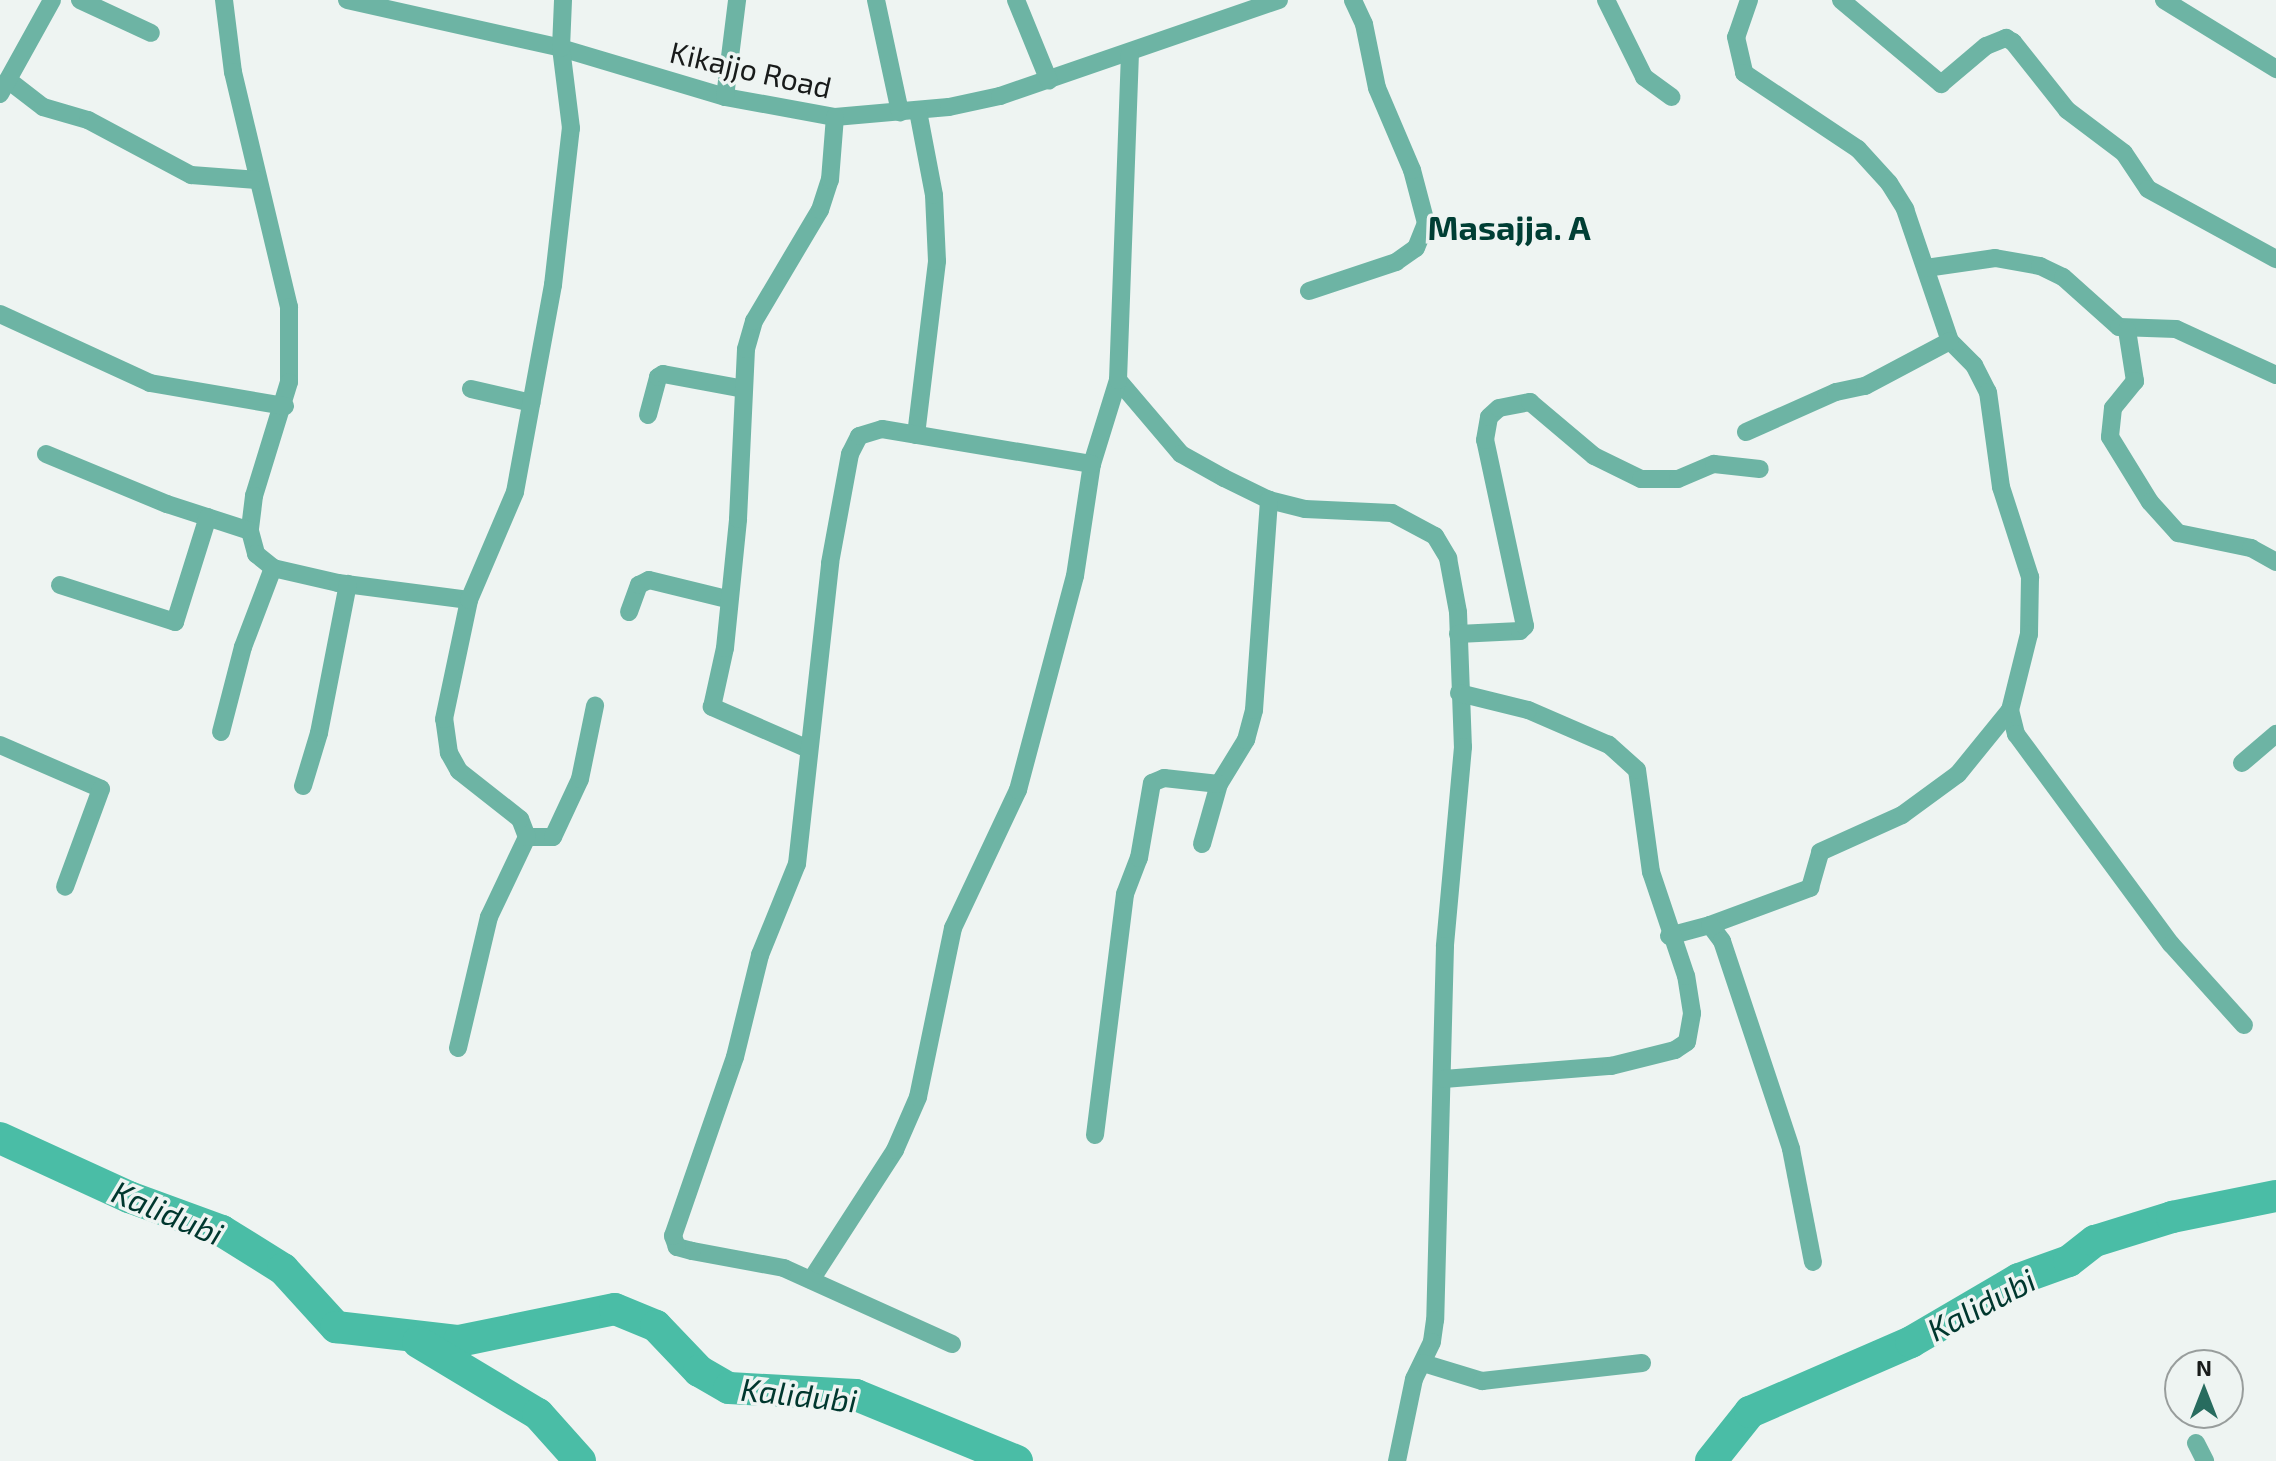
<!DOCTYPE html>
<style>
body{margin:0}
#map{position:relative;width:2276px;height:1461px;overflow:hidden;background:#eef4f2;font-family:"Exo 2",sans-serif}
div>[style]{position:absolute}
.river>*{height:32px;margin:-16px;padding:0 16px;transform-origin:16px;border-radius:16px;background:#4abda6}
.minor>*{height:18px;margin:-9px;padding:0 9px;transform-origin:9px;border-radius:9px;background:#6db4a4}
span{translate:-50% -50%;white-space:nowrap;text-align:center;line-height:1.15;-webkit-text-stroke:7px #eef4f2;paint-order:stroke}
.street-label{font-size:30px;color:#181b1a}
.water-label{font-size:32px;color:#00372e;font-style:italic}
.quarter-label{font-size:34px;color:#003e34;font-weight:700}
.north{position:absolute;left:2164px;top:1349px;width:80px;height:80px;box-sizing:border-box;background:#eef4f2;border:2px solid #989d9c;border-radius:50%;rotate:0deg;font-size:22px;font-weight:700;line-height:32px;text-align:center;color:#181b1a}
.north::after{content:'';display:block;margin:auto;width:28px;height:36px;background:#286c5f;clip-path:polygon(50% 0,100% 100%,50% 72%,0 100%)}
</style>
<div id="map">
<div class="river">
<i style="left:0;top:1138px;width:142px;rotate:24.6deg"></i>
<i style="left:129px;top:1197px;width:99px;rotate:20.1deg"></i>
<i style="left:222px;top:1231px;width:72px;rotate:31.9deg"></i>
<i style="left:283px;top:1269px;width:79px;rotate:47.6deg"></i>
<i style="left:336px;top:1327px;width:124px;rotate:6.5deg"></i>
<i style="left:459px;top:1341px;width:159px;rotate:-11.6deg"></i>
<i style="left:615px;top:1309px;width:44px;rotate:22.5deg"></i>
<i style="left:656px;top:1326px;width:62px;rotate:46.3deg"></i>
<i style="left:699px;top:1371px;width:34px;rotate:30deg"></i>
<i style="left:729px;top:1388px;width:127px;rotate:3.2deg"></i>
<i style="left:856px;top:1395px;width:174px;rotate:22.3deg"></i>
<i style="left:418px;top:1342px;width:140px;rotate:31deg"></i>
<i style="left:538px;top:1414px;width:63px;rotate:48.2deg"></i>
<i style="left:1711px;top:1461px;width:63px;rotate:-51.5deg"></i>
<i style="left:1750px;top:1412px;width:176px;rotate:-23.5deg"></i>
<i style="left:1911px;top:1342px;width:125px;rotate:-30.3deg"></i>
<i style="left:2019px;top:1279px;width:53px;rotate:-19.8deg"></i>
<i style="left:2069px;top:1261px;width:33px;rotate:-38deg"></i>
<i style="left:2095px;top:1241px;width:81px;rotate:-17.3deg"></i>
<i style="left:2172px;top:1217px;width:106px;rotate:-11.4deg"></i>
</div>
<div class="minor">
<i style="left:80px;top:0;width:78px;rotate:24.9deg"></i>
<i style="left:224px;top:0;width:73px;rotate:82.9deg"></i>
<i style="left:233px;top:72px;width:242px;rotate:76.6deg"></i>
<i style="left:289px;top:307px;width:75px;rotate:90deg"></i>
<i style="left:289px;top:382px;width:119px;rotate:107.1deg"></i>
<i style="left:254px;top:496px;width:35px;rotate:97deg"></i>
<i style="left:250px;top:531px;width:24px;rotate:75deg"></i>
<i style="left:256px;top:554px;width:22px;rotate:39deg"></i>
<i style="left:273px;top:568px;width:67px;rotate:13deg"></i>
<i style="left:338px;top:583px;width:132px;rotate:7.4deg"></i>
<i style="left:347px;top:0;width:219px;rotate:12.6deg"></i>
<i style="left:561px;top:48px;width:171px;rotate:16.6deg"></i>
<i style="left:725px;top:97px;width:112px;rotate:10.3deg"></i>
<i style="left:835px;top:117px;width:114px;rotate:-5deg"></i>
<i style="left:949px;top:107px;width:52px;rotate:-12.2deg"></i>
<i style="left:1000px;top:96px;width:295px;rotate:-19deg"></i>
<i style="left:876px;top:0;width:115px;rotate:77.9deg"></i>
<i style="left:1016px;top:0;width:87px;rotate:67.8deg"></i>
<i style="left:1606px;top:0;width:86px;rotate:63.7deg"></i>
<i style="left:1644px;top:77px;width:34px;rotate:36deg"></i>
<i style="left:1749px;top:0;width:39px;rotate:109deg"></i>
<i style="left:1736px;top:37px;width:37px;rotate:77deg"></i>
<i style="left:1744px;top:73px;width:137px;rotate:33.7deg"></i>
<i style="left:1858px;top:149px;width:46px;rotate:47.6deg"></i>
<i style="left:1889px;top:183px;width:31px;rotate:58deg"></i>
<i style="left:1905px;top:209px;width:139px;rotate:71.2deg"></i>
<i style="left:1950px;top:341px;width:34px;rotate:45deg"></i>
<i style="left:1974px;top:365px;width:30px;rotate:63deg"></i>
<i style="left:1988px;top:392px;width:96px;rotate:82.2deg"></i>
<i style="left:2001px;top:487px;width:95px;rotate:72.1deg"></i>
<i style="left:2030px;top:577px;width:57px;rotate:91deg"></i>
<i style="left:2029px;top:634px;width:78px;rotate:104deg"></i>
<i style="left:2010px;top:710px;width:25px;rotate:76deg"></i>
<i style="left:2016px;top:734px;width:261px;rotate:53.6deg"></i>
<i style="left:2171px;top:944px;width:109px;rotate:48deg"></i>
<i style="left:1841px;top:0;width:131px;rotate:40deg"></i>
<i style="left:1941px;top:84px;width:59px;rotate:-40.2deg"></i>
<i style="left:1986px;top:46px;width:22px;rotate:-22deg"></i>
<i style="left:2006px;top:38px;width:8px;rotate:30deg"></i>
<i style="left:2013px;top:42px;width:87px;rotate:51.5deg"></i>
<i style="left:2067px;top:110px;width:71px;rotate:37deg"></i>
<i style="left:2124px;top:153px;width:43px;rotate:56.3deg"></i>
<i style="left:2148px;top:189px;width:146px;rotate:28.7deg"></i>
<i style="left:2164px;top:0;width:132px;rotate:31.6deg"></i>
<i style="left:8px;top:80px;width:44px;rotate:37.6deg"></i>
<i style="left:43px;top:107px;width:47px;rotate:16.1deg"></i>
<i style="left:88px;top:120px;width:117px;rotate:28.1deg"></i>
<i style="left:191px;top:175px;width:66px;rotate:4.3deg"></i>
<i style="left:0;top:94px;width:107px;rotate:-61deg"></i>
<i style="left:725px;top:97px;width:98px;rotate:-82.9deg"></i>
<i style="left:1926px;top:268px;width:70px;rotate:-8.2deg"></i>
<i style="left:1995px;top:258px;width:46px;rotate:10.1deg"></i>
<i style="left:2040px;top:266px;width:25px;rotate:26deg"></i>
<i style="left:2063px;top:277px;width:75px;rotate:41.8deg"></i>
<i style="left:2119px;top:327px;width:57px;rotate:2deg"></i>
<i style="left:2176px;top:329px;width:110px;rotate:24.7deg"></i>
<i style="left:1309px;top:291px;width:92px;rotate:-18.4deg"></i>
<i style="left:1396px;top:262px;width:24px;rotate:-35deg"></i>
<i style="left:1416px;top:248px;width:27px;rotate:-68deg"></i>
<i style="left:1426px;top:223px;width:55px;rotate:-104.8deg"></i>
<i style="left:1412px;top:170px;width:89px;rotate:-113.1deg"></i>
<i style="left:1377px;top:88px;width:65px;rotate:-101.5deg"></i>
<i style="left:1364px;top:24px;width:26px;rotate:-115deg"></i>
<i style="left:0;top:314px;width:165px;rotate:24.7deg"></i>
<i style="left:150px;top:383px;width:137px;rotate:9.7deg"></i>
<i style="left:2127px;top:330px;width:52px;rotate:81.1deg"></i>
<i style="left:2135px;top:381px;width:35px;rotate:129deg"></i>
<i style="left:2113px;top:408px;width:29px;rotate:96deg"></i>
<i style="left:2110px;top:437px;width:76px;rotate:58.4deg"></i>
<i style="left:2150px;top:502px;width:42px;rotate:47.9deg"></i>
<i style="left:2178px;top:533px;width:75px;rotate:11.6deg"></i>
<i style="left:2251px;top:548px;width:29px;rotate:29deg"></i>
<i style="left:1118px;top:380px;width:97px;rotate:49.6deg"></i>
<i style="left:1181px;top:454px;width:49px;rotate:29.2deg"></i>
<i style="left:1224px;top:478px;width:50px;rotate:26.1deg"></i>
<i style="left:1269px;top:500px;width:37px;rotate:14deg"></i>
<i style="left:1305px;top:509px;width:87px;rotate:2.6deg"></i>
<i style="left:1392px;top:513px;width:49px;rotate:28.1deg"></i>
<i style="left:1435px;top:536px;width:26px;rotate:59deg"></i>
<i style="left:1448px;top:558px;width:55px;rotate:79.5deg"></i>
<i style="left:1458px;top:612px;width:135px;rotate:87.9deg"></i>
<i style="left:1463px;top:747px;width:200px;rotate:95.2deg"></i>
<i style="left:1445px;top:946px;width:374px;rotate:91.5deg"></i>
<i style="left:1435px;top:1320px;width:22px;rotate:98deg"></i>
<i style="left:1432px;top:1342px;width:41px;rotate:115.9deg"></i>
<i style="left:1414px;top:1379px;width:84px;rotate:101.7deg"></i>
<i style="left:471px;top:389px;width:62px;rotate:13.1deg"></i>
<i style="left:648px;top:415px;width:39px;rotate:-75deg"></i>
<i style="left:658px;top:377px;width:6px;rotate:-31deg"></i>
<i style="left:663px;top:374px;width:82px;rotate:10.5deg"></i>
<i style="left:1746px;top:432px;width:98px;rotate:-24deg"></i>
<i style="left:1836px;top:392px;width:30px;rotate:-12deg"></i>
<i style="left:1865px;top:386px;width:96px;rotate:-27.9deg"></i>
<i style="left:916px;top:435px;width:175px;rotate:-83.1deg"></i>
<i style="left:937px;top:261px;width:66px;rotate:-92.6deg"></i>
<i style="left:934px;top:195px;width:86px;rotate:-100.8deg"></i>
<i style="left:46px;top:454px;width:131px;rotate:22.5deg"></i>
<i style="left:167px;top:504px;width:87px;rotate:18deg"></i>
<i style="left:60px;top:585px;width:121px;rotate:17.8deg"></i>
<i style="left:175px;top:622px;width:110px;rotate:-72.6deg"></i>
<i style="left:629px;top:612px;width:29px;rotate:-70deg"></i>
<i style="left:639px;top:585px;width:11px;rotate:-27deg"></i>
<i style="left:649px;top:580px;width:80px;rotate:13.7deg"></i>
<i style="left:1458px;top:634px;width:62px;rotate:-2.8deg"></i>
<i style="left:1520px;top:631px;width:7px;rotate:-45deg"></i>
<i style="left:1525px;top:626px;width:190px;rotate:-102.1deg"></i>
<i style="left:1485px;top:440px;width:23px;rotate:-80deg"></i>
<i style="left:1489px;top:417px;width:13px;rotate:-42deg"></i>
<i style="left:1499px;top:408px;width:32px;rotate:-11deg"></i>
<i style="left:1530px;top:402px;width:84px;rotate:40.2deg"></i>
<i style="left:1594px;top:456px;width:52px;rotate:26.1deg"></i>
<i style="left:1641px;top:479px;width:37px"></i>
<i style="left:1678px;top:479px;width:39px;rotate:-23deg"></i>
<i style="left:1714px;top:464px;width:46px;rotate:6.2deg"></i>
<i style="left:221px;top:732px;width:88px;rotate:-75.5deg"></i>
<i style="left:243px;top:647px;width:85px;rotate:-69.2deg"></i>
<i style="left:0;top:745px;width:110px;rotate:23.5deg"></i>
<i style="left:101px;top:789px;width:104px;rotate:110.2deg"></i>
<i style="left:806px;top:748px;width:103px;rotate:-156.4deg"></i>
<i style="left:712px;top:707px;width:60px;rotate:-77.6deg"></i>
<i style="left:725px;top:648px;width:130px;rotate:-84.2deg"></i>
<i style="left:738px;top:519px;width:170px;rotate:-87.3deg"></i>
<i style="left:746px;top:349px;width:29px;rotate:-74deg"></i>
<i style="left:754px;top:321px;width:129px;rotate:-59.3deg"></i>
<i style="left:820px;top:210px;width:32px;rotate:-72deg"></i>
<i style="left:830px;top:180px;width:63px;rotate:-85.5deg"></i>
<i style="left:2242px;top:763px;width:45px;rotate:-40.5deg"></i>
<i style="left:303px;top:786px;width:55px;rotate:-73.2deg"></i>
<i style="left:319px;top:733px;width:152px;rotate:-79deg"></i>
<i style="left:527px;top:837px;width:26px"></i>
<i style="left:553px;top:837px;width:64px;rotate:-65deg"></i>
<i style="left:580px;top:779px;width:75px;rotate:-78.4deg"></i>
<i style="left:1202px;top:844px;width:62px;rotate:-74.2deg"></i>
<i style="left:1219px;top:784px;width:52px;rotate:-58.5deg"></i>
<i style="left:1246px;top:740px;width:31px;rotate:-75deg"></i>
<i style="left:1254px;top:710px;width:211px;rotate:-85.9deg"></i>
<i style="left:1710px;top:925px;width:107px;rotate:-20.3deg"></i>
<i style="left:1810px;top:888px;width:37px;rotate:-74deg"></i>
<i style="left:1820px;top:852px;width:90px;rotate:-24.3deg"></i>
<i style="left:1902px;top:815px;width:69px;rotate:-36.2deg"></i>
<i style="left:1958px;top:774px;width:82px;rotate:-50.9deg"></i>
<i style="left:1669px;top:936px;width:42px;rotate:-15deg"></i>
<i style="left:1710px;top:925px;width:20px;rotate:53deg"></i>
<i style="left:1722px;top:941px;width:219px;rotate:71.6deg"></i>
<i style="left:1791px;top:1149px;width:115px;rotate:79deg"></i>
<i style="left:458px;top:1048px;width:135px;rotate:-76.7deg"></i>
<i style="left:489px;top:917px;width:89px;rotate:-64.6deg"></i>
<i style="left:527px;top:837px;width:19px;rotate:-111deg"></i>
<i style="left:520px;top:819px;width:78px;rotate:-141.8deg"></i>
<i style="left:459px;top:771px;width:21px;rotate:-119deg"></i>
<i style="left:449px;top:753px;width:34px;rotate:-98deg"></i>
<i style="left:444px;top:719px;width:122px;rotate:-78.1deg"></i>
<i style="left:469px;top:600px;width:117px;rotate:-66.9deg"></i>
<i style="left:515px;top:492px;width:210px;rotate:-79.6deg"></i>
<i style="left:553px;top:285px;width:158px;rotate:-83.5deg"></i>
<i style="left:571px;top:128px;width:81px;rotate:-97.1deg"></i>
<i style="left:561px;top:48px;width:48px;rotate:-87.6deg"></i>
<i style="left:1444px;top:1079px;width:168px;rotate:-4.5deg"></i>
<i style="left:1611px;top:1066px;width:66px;rotate:-14deg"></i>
<i style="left:1675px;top:1050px;width:14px;rotate:-34deg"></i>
<i style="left:1687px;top:1042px;width:29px;rotate:-80deg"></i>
<i style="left:1692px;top:1013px;width:37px;rotate:-99deg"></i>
<i style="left:1686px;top:976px;width:110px;rotate:-108.6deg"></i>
<i style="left:1651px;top:872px;width:103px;rotate:-97.8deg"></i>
<i style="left:1637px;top:770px;width:38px;rotate:-138deg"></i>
<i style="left:1609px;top:745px;width:88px;rotate:-156.6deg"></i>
<i style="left:1528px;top:710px;width:71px;rotate:-166.2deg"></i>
<i style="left:1095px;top:1135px;width:243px;rotate:-82.9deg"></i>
<i style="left:1125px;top:894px;width:39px;rotate:-69deg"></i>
<i style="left:1139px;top:858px;width:76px;rotate:-80.2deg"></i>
<i style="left:1152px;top:783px;width:13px;rotate:-23deg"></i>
<i style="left:1164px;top:778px;width:55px;rotate:6.2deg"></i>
<i style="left:811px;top:1280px;width:155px;rotate:-57.1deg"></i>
<i style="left:895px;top:1150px;width:58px;rotate:-66.5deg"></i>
<i style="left:918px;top:1097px;width:173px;rotate:-78.3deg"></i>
<i style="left:953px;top:928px;width:153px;rotate:-64.8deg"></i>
<i style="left:1018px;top:790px;width:221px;rotate:-75.1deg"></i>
<i style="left:1075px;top:576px;width:113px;rotate:-81.4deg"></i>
<i style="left:1092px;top:464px;width:88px;rotate:-72.8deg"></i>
<i style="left:1118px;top:380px;width:328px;rotate:-87.9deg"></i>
<i style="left:952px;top:1344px;width:184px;rotate:-155.7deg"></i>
<i style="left:784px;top:1268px;width:94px;rotate:-169.5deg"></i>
<i style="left:692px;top:1251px;width:16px;rotate:-165deg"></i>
<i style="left:677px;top:1247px;width:12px;rotate:-110deg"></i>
<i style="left:673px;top:1236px;width:189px;rotate:-70.9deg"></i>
<i style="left:735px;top:1057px;width:105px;rotate:-76.2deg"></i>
<i style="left:760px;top:955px;width:98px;rotate:-67.9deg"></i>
<i style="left:797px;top:864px;width:303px;rotate:-83.7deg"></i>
<i style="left:830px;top:563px;width:111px;rotate:-79.6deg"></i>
<i style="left:850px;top:454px;width:20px;rotate:-63deg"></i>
<i style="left:859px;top:436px;width:24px;rotate:-17deg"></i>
<i style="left:882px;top:429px;width:213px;rotate:9.5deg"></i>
<i style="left:1423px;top:1363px;width:62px;rotate:17deg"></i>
<i style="left:1482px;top:1381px;width:161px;rotate:-6.4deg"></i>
<i style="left:2196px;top:1443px;width:20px;rotate:63deg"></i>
</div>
<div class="street-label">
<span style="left:751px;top:69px;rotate:13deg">Kikajjo Road</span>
</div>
<div class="water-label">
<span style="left:168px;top:1212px;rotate:23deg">Kalidubi</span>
<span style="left:1981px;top:1304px;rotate:-28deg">Kalidubi</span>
<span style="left:799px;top:1394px;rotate:6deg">Kalidubi</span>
</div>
<div class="quarter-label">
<span style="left:1509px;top:227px">Masajja. A</span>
</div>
<div class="north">N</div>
</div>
